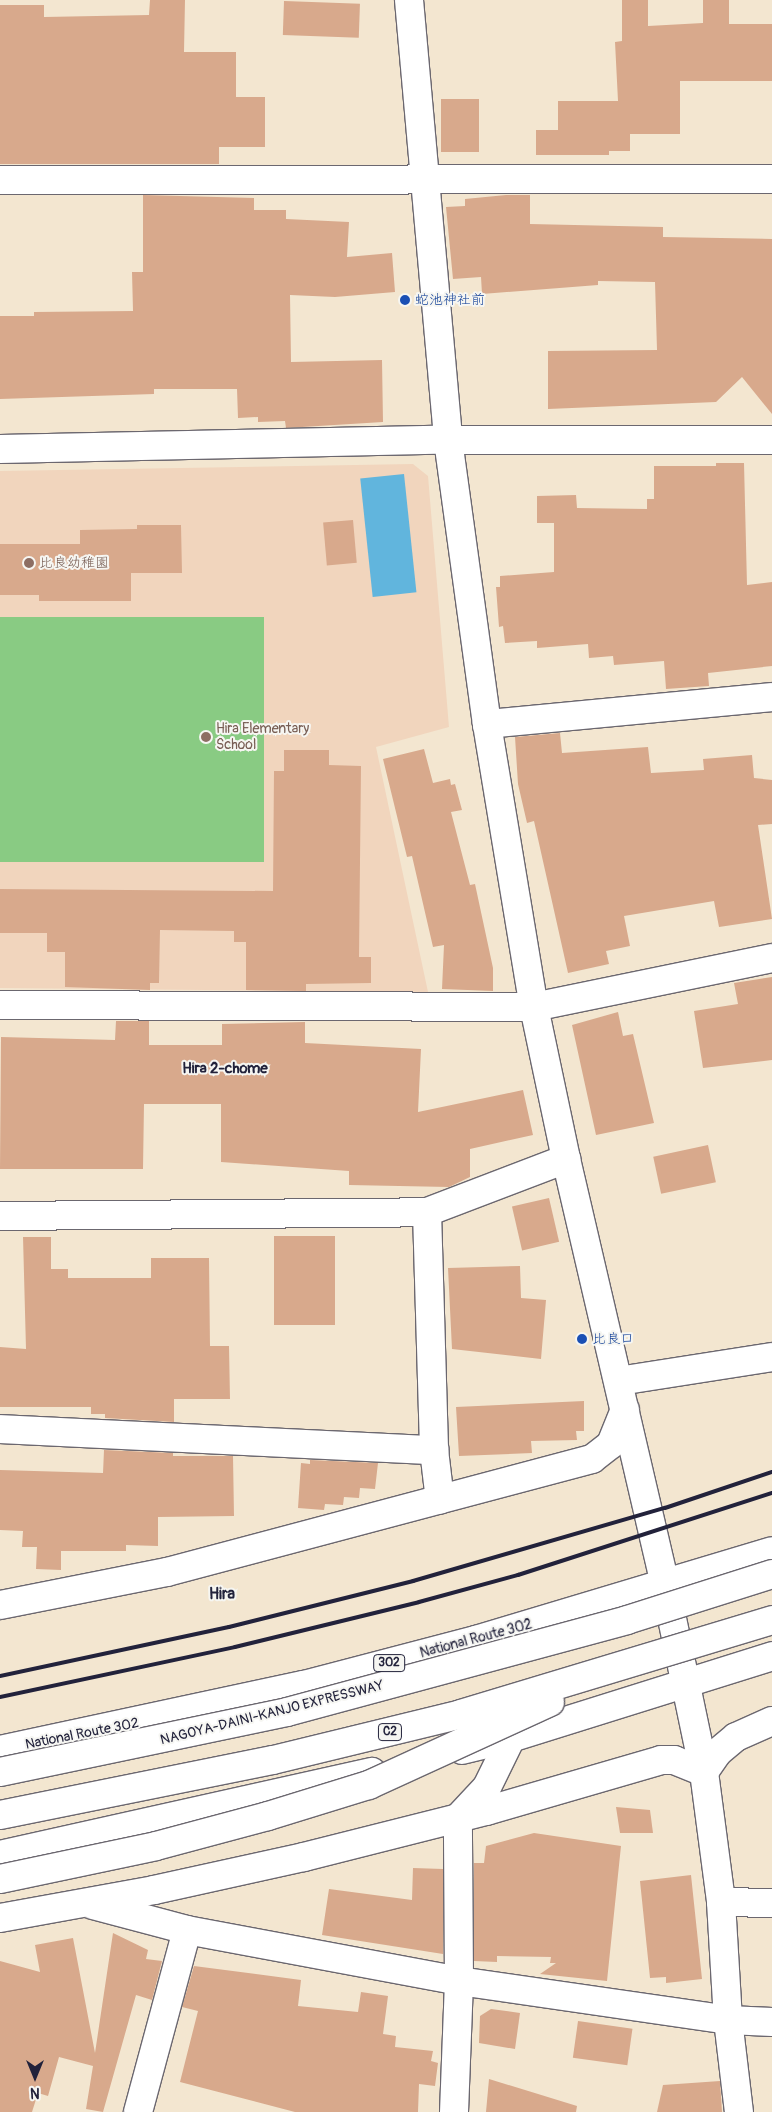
<!DOCTYPE html>
<meta charset="utf-8">
<style>
body{margin:0}
#map{position:relative;width:772px;height:2112px;overflow:hidden;background:#f3e6d0;font-family:Pangolin,"Klee One",sans-serif}
div>[style]{position:absolute}
.built>*{inset:0;background:#f1d5bd}
.green>*{inset:0;background:#89cb83;transform-origin:0 0}
.water>*{inset:0;background:#61b5dd;transform-origin:0 0}
.building>*{inset:0;background:#d8a98c;transform-origin:0 0}
.roads{filter:drop-shadow(1px 0 #6b676f) drop-shadow(-1px 0 #6b676f) drop-shadow(0 1px #6b676f) drop-shadow(0 -1px #6b676f)}
.minor>*{height:28px;margin:-14px;padding:0 14px;transform-origin:14px;border-radius:14px;background:#fff}
.tertiary>*{height:28px;margin:-14px;padding:0 14px;transform-origin:14px;border-radius:14px;background:#fff}
.trunk>*{height:28px;margin:-14px;padding:0 14px;transform-origin:14px;border-radius:14px;background:#fff}
.rail>*{height:4px;margin:-2px;padding:0 2px;transform-origin:2px;border-radius:2px;background:#22223b}
.bridges{filter:drop-shadow(1px 0 #6b676f) drop-shadow(-1px 0 #6b676f) drop-shadow(0 1px #6b676f) drop-shadow(0 -1px #6b676f)}
.motorway-bridge>*{height:28px;margin:-14px;padding:0 14px;transform-origin:14px;border-radius:14px;background:#fff}
.dots>*{width:14px;height:14px;translate:-50% -50%;box-sizing:border-box;border:2px solid #f6f6f2;border-radius:50%}
span{translate:-50% -50%;white-space:nowrap;text-align:center;line-height:1.15;-webkit-text-stroke:4px #f6f6f2;paint-order:stroke}
.shield-label span{padding:1px 4px;background:#f6f6f2;border:1px solid;border-radius:4px;-webkit-text-stroke-width:0}
.shield-label{font-size:12px;color:#22223b;font-weight:700}
.transit-label{font-size:14px;color:#164399}
.left{translate:0 -50%;text-align:left}
.education-label{font-size:14px;color:#785e54}
.street-label{font-size:14px;color:#22223b}
.neighbourhood-label{font-size:15px;color:#22223b;font-weight:700}
.quarter-label{font-size:16px;color:#22223b;font-weight:700}
.north{position:absolute;left:10px;top:2052px;width:50px;height:50px;-webkit-text-stroke:4px #f6f6f2;paint-order:stroke;rotate:180deg;font-size:14px;font-weight:700;line-height:20px;text-align:center;color:#22223b}
.north::after{content:'';display:block;margin:auto;width:18px;height:22px;background:#22223b;clip-path:polygon(50% 0,100% 100%,50% 72%,0 100%)}
</style>
<div id="map">
<div class="built">
<i style="clip-path:polygon(413px 464px,428px 476px,449px 727px,376px 747px,428px 992px,0 988px,0 471px)"></i>
</div>
<div class="green">
<i style="left:0;top:617px;width:264px;height:245px"></i>
</div>
<div class="water">
<i style="left:404px;top:474px;width:119px;height:44px;rotate:84deg"></i>
</div>
<div class="building">
<i style="clip-path:polygon(150px 0,185px 0,184px 52px,236px 52px,236px 97px,265px 97px,265px 147px,219px 147px,219px 164px,0 164px,0 5px,44px 5px,44px 17px,149px 15px)"></i>
<i style="clip-path:polygon(622px 0,648px 0,648px 26px,703px 23px,703px 0,729px 0,729px 24px,772px 24px,772px 81px,680px 81px,680px 134px,630px 134px,630px 151px,609px 151px,609px 155px,536px 155px,536px 130px,558px 130px,558px 101px,618px 101px,615px 42px,622px 41px)"></i>
<i style="left:284px;top:1px;width:76px;height:34px;rotate:2deg"></i>
<i style="left:441px;top:99px;width:38px;height:53px"></i>
<i style="clip-path:polygon(143px 195px,254px 198px,254px 210px,286px 210px,286px 219px,349px 222px,347px 257px,392px 253px,395px 292px,335px 297px,290px 295px,291px 362px,382px 360px,383px 422px,286px 428px,285px 421px,258px 422px,258px 417px,238px 418px,237px 389px,154px 389px,154px 394px,0 399px,0 316px,34px 316px,34px 312px,133px 311px,132px 272px,143px 272px)"></i>
<i style="clip-path:polygon(506px 195px,530px 195px,530px 224px,663px 227px,663px 237px,772px 239px,772px 414px,742px 377px,716px 402px,548px 409px,548px 351px,657px 350px,655px 282px,598px 281px,598px 285px,482px 294px,481px 277px,453px 279px,446px 207px,465px 206px,465px 199px)"></i>
<i style="clip-path:polygon(716px 463px,744px 463px,747px 585px,772px 582px,772px 666px,708px 673px,709px 686px,666px 689px,664px 661px,614px 665px,613px 656px,589px 658px,588px 644px,537px 648px,537px 641px,505px 643px,503px 626px,499px 627px,496px 587px,500px 587px,500px 576px,554px 572px,554px 523px,537px 523px,537px 496px,576px 495px,577px 508px,647px 509px,647px 499px,654px 499px,654px 466px,716px 466px)"></i>
<i style="left:353px;top:520px;width:43px;height:30px;rotate:85deg"></i>
<i style="clip-path:polygon(137px 525px,181px 525px,182px 573px,131px 573px,131px 601px,39px 601px,39px 595px,0 595px,0 544px,80px 544px,80px 530px,137px 529px)"></i>
<i style="clip-path:polygon(560px 733px,562px 753px,648px 747px,651px 773px,704px 770px,703px 759px,752px 755px,754px 778px,772px 780px,772px 824px,758px 825px,772px 919px,719px 927px,714px 901px,624px 916px,630px 946px,606px 951px,609px 964px,568px 973px,534px 821px,527px 823px,518px 784px,515px 737px)"></i>
<i style="clip-path:polygon(424px 749px,433px 783px,450px 779px,451px 785px,455px 784px,462px 810px,451px 812px,470px 885px,475px 884px,493px 968px,493px 991px,442px 989px,444px 945px,433px 947px,412px 856px,407px 857px,383px 759px)"></i>
<i style="clip-path:polygon(284px 750px,329px 750px,329px 765px,361px 766px,359px 957px,371px 957px,371px 983px,306px 984px,306px 991px,246px 990px,246px 942px,234px 942px,234px 931px,160px 930px,159px 983px,150px 983px,150px 990px,65px 987px,65px 952px,47px 952px,47px 933px,0 933px,0 889px,273px 891px,274px 771px,284px 771px)"></i>
<i style="clip-path:polygon(772px 977px,772px 1060px,703px 1068px,694px 1011px,738px 1004px,734px 983px)"></i>
<i style="clip-path:polygon(618px 1012px,623px 1036px,633px 1034px,654px 1123px,596px 1135px,572px 1025px)"></i>
<i style="clip-path:polygon(116px 1021px,149px 1021px,149px 1045px,222px 1045px,222px 1024px,305px 1022px,305px 1043px,421px 1049px,418px 1112px,523px 1090px,533px 1135px,470px 1149px,470px 1177px,449px 1187px,349px 1185px,349px 1171px,221px 1162px,221px 1104px,144px 1104px,143px 1169px,0 1169px,1px 1037px,115px 1040px)"></i>
<i style="left:708px;top:1145px;width:38px;height:56px;rotate:78deg"></i>
<i style="left:549px;top:1198px;width:45px;height:38px;rotate:77deg"></i>
<i style="left:335px;top:1236px;width:89px;height:61px;rotate:90deg"></i>
<i style="clip-path:polygon(23px 1237px,51px 1237px,51px 1269px,68px 1269px,68px 1278px,151px 1278px,151px 1258px,209px 1258px,210px 1346px,229px 1346px,230px 1399px,174px 1399px,174px 1422px,105px 1418px,105px 1414px,91px 1414px,91px 1407px,0 1407px,0 1347px,26px 1349px)"></i>
<i style="clip-path:polygon(520px 1266px,521px 1298px,546px 1300px,541px 1359px,452px 1349px,448px 1268px)"></i>
<i style="clip-path:polygon(584px 1401px,584px 1431px,576px 1431px,577px 1440px,531px 1441px,532px 1453px,459px 1456px,456px 1407px)"></i>
<i style="clip-path:polygon(104px 1450px,173px 1453px,173px 1456px,233px 1456px,234px 1516px,158px 1517px,158px 1546px,126px 1545px,126px 1551px,61px 1551px,61px 1570px,36px 1569px,37px 1547px,22px 1547px,23px 1531px,0 1530px,0 1470px,103px 1473px)"></i>
<i style="clip-path:polygon(310px 1460px,378px 1463px,375px 1489px,360px 1488px,359px 1498px,344px 1497px,343px 1505px,325px 1504px,324px 1510px,298px 1508px,301px 1463px,310px 1464px)"></i>
<i style="clip-path:polygon(616px 1807px,650px 1810px,653px 1833px,620px 1833px)"></i>
<i style="clip-path:polygon(534px 1833px,621px 1846px,607px 1981px,540px 1974px,556px 1963px,550px 1963px,551px 1957px,497px 1956px,497px 1962px,474px 1961px,474px 1863px,484px 1863px,486px 1846px)"></i>
<i style="clip-path:polygon(413px 1868px,443px 1869px,443px 1954px,322px 1935px,329px 1889px,412px 1900px)"></i>
<i style="clip-path:polygon(691px 1875px,702px 1979px,666px 1983px,666px 1977px,650px 1978px,640px 1881px)"></i>
<i style="clip-path:polygon(113px 1933px,148px 1950px,146px 1959px,162px 1961px,152px 2000px,136px 1995px,103px 2112px,86px 2109px,93px 2066px,59px 2057px,48px 2096px,38px 2093px,32px 2112px,0 2112px,0 1961px,40px 1972px,35px 1945px,73px 1938px,95px 2053px)"></i>
<i style="clip-path:polygon(194px 1966px,301px 1980px,298px 2006px,358px 2012px,361px 1992px,388px 1996px,383px 2034px,396px 2036px,395px 2047px,433px 2051px,431px 2061px,438px 2063px,435px 2086px,419px 2084px,418px 2112px,295px 2112px,180px 2082px,198px 2011px,182px 2007px)"></i>
<i style="clip-path:polygon(491px 2009px,520px 2013px,515px 2049px,479px 2043px,480px 2016px)"></i>
<i style="left:578px;top:2021px;width:55px;height:37px;rotate:8deg"></i>
<i style="clip-path:polygon(489px 2079px,577px 2106px,576px 2112px,486px 2112px)"></i>
<i style="clip-path:polygon(720px 2081px,722px 2112px,657px 2112px,663px 2085px)"></i>
</div>
<div class="roads">
<div class="minor">
<i style="left:0;top:180px;width:772px;rotate:-0.07deg"></i>
<i style="left:0;top:449px;width:448px;rotate:-1.2deg"></i>
<i style="left:448px;top:440px;width:324px"></i>
<i style="left:487px;top:724px;width:286px;rotate:-5.4deg"></i>
<i style="left:0;top:1005px;width:534px;rotate:0.21deg"></i>
<i style="left:534px;top:1007px;width:243px;rotate:-11.6deg"></i>
<i style="left:427px;top:1212px;width:238px;rotate:88.3deg"></i>
<i style="left:434px;top:1450px;width:50px;rotate:83.2deg"></i>
<i style="left:0;top:1216px;width:427px;rotate:-0.5deg"></i>
<i style="left:427px;top:1212px;width:149px;rotate:-20.9deg"></i>
<i style="left:619px;top:1381px;width:155px;rotate:-8.9deg"></i>
<i style="left:0;top:1429px;width:435px;rotate:2.8deg"></i>
<i style="left:0;top:1605px;width:170px;rotate:-11.2deg"></i>
<i style="left:167px;top:1572px;width:440px;rotate:-14.9deg"></i>
<i style="left:592px;top:1459px;width:24px;rotate:-38deg"></i>
<i style="left:611px;top:1444px;width:37px;rotate:-68deg"></i>
<i style="left:721px;top:1902px;width:51px;rotate:1.1deg"></i>
<i style="left:93px;top:1905px;width:97px;rotate:14.9deg"></i>
<i style="left:187px;top:1930px;width:277px;rotate:10.6deg"></i>
<i style="left:459px;top:1981px;width:272px;rotate:8.2deg"></i>
<i style="left:0;top:1918px;width:157px;rotate:-10.3deg"></i>
<i style="left:154px;top:1890px;width:154px;rotate:-12.4deg"></i>
<i style="left:304px;top:1857px;width:188px;rotate:-14.2deg"></i>
<i style="left:486px;top:1811px;width:182px;rotate:-16.2deg"></i>
<i style="left:661px;top:1760px;width:13px"></i>
<i style="left:674px;top:1760px;width:32px;rotate:22deg"></i>
<i style="left:704px;top:1772px;width:24px;rotate:-55deg"></i>
<i style="left:718px;top:1752px;width:23px;rotate:-40deg"></i>
<i style="left:736px;top:1737px;width:39px;rotate:-24deg"></i>
<i style="left:138px;top:2112px;width:188px;rotate:-74.9deg"></i>
<i style="left:454px;top:2112px;width:131px;rotate:-87.8deg"></i>
<i style="left:459px;top:1981px;width:163px;rotate:-90.4deg"></i>
<i style="left:458px;top:1818px;width:42px;rotate:-46.9deg"></i>
<i style="left:487px;top:1787px;width:55px;rotate:-63.9deg"></i>
</div>
<div class="tertiary">
<i style="left:409px;top:0;width:442px;rotate:84.9deg"></i>
<i style="left:448px;top:440px;width:287px;rotate:82.2deg"></i>
<i style="left:487px;top:724px;width:287px;rotate:80.6deg"></i>
<i style="left:534px;top:1007px;width:155px;rotate:78.1deg"></i>
<i style="left:566px;top:1159px;width:437px;rotate:76.9deg"></i>
<i style="left:665px;top:1585px;width:191px;rotate:78.2deg"></i>
<i style="left:704px;top:1772px;width:131px;rotate:82.5deg"></i>
<i style="left:721px;top:1902px;width:118px;rotate:86.6deg"></i>
<i style="left:728px;top:2020px;width:93px;rotate:83.2deg"></i>
<i style="left:728px;top:2020px;width:44px;rotate:2.6deg"></i>
</div>
<div class="trunk">
<i style="left:0;top:1750px;width:311px;rotate:-12.1deg"></i>
<i style="left:304px;top:1685px;width:178px;rotate:-14.7deg"></i>
<i style="left:476px;top:1640px;width:309px;rotate:-16.7deg"></i>
<i style="left:462px;top:1750px;width:50px;rotate:-13.8deg"></i>
<i style="left:511px;top:1738px;width:274px;rotate:-17.4deg"></i>
<i style="left:0;top:1855px;width:381px;rotate:-12.6deg"></i>
</div>
</div>
<div class="rail">
<i style="left:0;top:1676px;width:234px;rotate:-12.1deg"></i>
<i style="left:229px;top:1627px;width:190px;rotate:-14deg"></i>
<i style="left:413px;top:1581px;width:262px;rotate:-16.2deg"></i>
<i style="left:665px;top:1508px;width:113px;rotate:-18.6deg"></i>
<i style="left:0;top:1697px;width:240px;rotate:-12deg"></i>
<i style="left:235px;top:1647px;width:189px;rotate:-13.7deg"></i>
<i style="left:419px;top:1602px;width:103px;rotate:-15.3deg"></i>
<i style="left:518px;top:1575px;width:267px;rotate:-17.9deg"></i>
</div>
<div class="bridges">
<div class="motorway-bridge">
<i style="left:0;top:1772px;width:293px;rotate:-11.8deg"></i>
<i style="left:287px;top:1712px;width:352px;rotate:-15.1deg"></i>
<i style="left:627px;top:1620px;width:152px;rotate:-17.6deg"></i>
<i style="left:0;top:1815px;width:278px;rotate:-11.4deg"></i>
<i style="left:273px;top:1760px;width:194px;rotate:-13.7deg"></i>
<i style="left:461px;top:1714px;width:325px;rotate:-16.8deg"></i>
<i style="left:0;top:1879px;width:159px;rotate:-11.9deg"></i>
<i style="left:156px;top:1846px;width:116px;rotate:-15deg"></i>
<i style="left:268px;top:1816px;width:106px;rotate:-17.1deg"></i>
<i style="left:369px;top:1785px;width:199px;rotate:-24.6deg"></i>
</div>
</div>
<div class="dots">
<i style="left:405px;top:300px;background:#1a4fb4"></i>
<i style="left:29px;top:563px;background:#8d6e63"></i>
<i style="left:206px;top:737px;background:#8d6e63"></i>
<i style="left:582px;top:1339px;background:#1a4fb4"></i>
</div>
<div class="shield-label">
<span style="left:389px;top:1663px">302</span>
<span style="left:390px;top:1732px">C2</span>
</div>
<div class="transit-label">
<span class="left" style="left:415px;top:300px">蛇池神社前</span>
<span class="left" style="left:592px;top:1339px">比良口</span>
</div>
<div class="education-label">
<span class="left" style="left:39px;top:563px">比良幼稚園</span>
<span class="left" style="left:216px;top:737px">Hira Elementary<br>School</span>
</div>
<div class="street-label">
<span style="left:476px;top:1639px;rotate:-15deg">National Route 302</span>
<span style="left:272px;top:1713px;rotate:-14deg">NAGOYA-DAINI-KANJO EXPRESSWAY</span>
<span style="left:82px;top:1734px;rotate:-11deg">National Route 302</span>
</div>
<div class="neighbourhood-label">
<span style="left:225px;top:1069px">Hira 2-chome</span>
</div>
<div class="quarter-label">
<span style="left:222px;top:1594px">Hira</span>
</div>
<div class="north">N</div>
</div>
